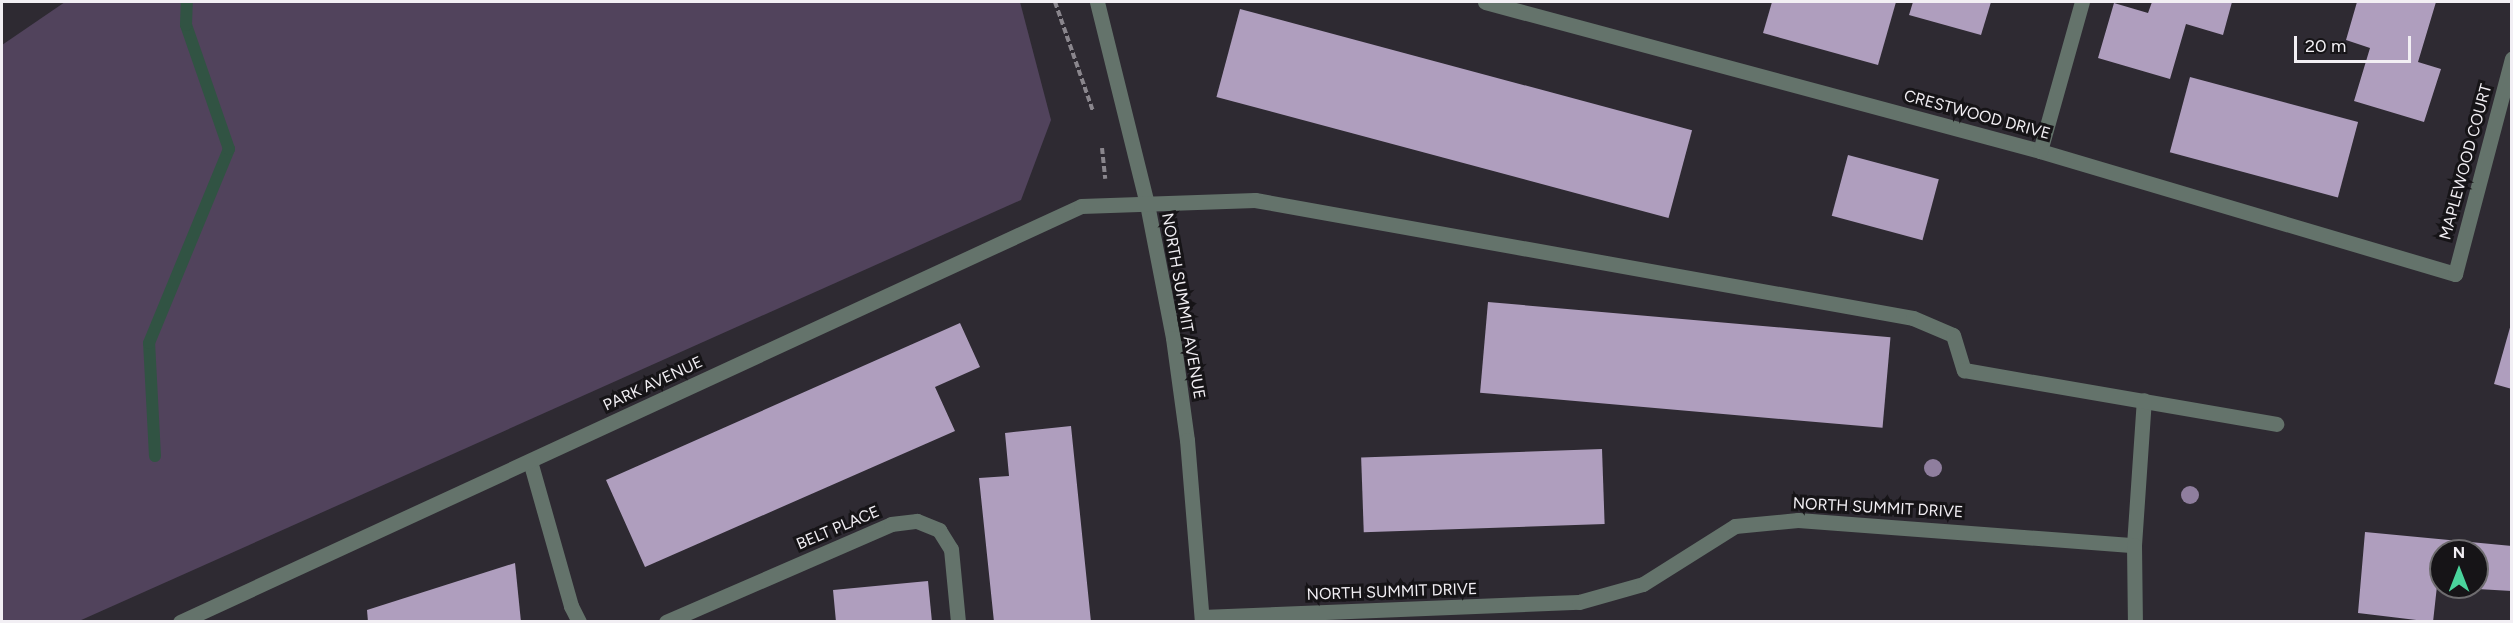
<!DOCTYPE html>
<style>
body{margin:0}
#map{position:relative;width:2513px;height:623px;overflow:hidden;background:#2e2a32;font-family:Figtree,sans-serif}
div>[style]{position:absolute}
.green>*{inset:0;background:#51435c}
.stream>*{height:12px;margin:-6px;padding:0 6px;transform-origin:6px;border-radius:6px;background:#315343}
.building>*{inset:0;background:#af9ebe;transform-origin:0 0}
.path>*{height:4px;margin-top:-2px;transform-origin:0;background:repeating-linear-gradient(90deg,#8a868d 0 6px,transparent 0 9px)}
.minor>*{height:15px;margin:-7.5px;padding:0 7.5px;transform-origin:7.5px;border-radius:7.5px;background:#64736b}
.trees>*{width:18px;height:18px;margin:-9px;border-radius:50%;background:#8f7e9e}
span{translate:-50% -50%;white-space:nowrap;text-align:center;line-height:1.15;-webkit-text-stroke:6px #161417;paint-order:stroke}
.street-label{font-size:16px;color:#f2eff4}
.frame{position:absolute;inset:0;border:3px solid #f2eff4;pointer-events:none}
.north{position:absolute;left:2429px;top:539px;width:60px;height:60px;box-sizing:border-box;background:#161417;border:2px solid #6e6c6f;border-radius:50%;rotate:0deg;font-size:16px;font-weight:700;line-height:24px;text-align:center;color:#f2eff4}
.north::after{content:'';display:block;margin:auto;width:21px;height:27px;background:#4ad49c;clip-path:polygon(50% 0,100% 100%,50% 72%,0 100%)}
.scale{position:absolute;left:2294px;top:36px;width:117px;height:27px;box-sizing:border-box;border:3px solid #f2eff4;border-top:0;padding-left:8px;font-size:18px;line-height:21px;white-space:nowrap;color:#f2eff4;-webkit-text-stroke:4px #161417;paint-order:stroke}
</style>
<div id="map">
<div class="green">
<i style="clip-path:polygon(65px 2px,1020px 2px,1051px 120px,1021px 200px,79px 621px,2px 621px,2px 45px)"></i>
</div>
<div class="stream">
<i style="left:155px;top:456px;width:113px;rotate:-93deg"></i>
<i style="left:149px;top:343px;width:210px;rotate:-67.6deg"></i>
<i style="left:229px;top:149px;width:131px;rotate:-109.1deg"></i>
<i style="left:186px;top:25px;width:23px;rotate:-88deg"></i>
</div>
<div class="building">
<i style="clip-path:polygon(1772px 2px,1896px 2px,1878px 65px,1763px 33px)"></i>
<i style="clip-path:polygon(1913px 2px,1991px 2px,1981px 35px,1909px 15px)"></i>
<i style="clip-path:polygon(2152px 2px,2232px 2px,2223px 35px,2186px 24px,2170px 79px,2098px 58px,2114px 3px,2148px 13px)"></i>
<i style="clip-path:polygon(2357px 2px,2436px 2px,2418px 62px,2441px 69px,2424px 122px,2354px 101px,2370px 48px,2346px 40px)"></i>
<i style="left:1240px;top:9px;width:468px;height:91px;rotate:15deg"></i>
<i style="left:2190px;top:77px;width:174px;height:78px;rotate:15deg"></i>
<i style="left:1848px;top:155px;width:94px;height:63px;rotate:15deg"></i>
<i style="left:1488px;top:302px;width:404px;height:91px;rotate:5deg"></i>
<i style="clip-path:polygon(960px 323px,980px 367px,935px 387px,955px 431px,645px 567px,606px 480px)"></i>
<i style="clip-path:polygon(2511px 324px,2512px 324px,2512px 389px,2494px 384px)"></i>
<i style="clip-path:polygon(1071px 426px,1091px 622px,994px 622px,979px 478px,1009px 476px,1005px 433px)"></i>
<i style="left:1602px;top:449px;width:75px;height:241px;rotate:88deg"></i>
<i style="clip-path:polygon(2365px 532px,2512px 546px,2512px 591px,2477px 589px,2477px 551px,2441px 551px,2441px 586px,2437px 586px,2433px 622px,2358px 613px)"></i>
<i style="clip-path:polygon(515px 563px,521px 622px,368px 622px,367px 610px)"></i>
<i style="clip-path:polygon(928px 581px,932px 622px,836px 622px,833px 590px)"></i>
</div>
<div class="path">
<i style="left:1055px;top:2px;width:115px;rotate:70.8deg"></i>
<i style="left:1102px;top:148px;width:31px;rotate:84deg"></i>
</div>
<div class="minor">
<i style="left:1097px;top:2px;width:208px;rotate:76.1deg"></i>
<i style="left:1147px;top:204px;width:136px;rotate:79deg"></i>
<i style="left:1173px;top:338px;width:103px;rotate:82.2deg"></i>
<i style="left:1187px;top:440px;width:183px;rotate:85.3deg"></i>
<i style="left:1485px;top:2px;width:575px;rotate:15.03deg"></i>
<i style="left:2040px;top:151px;width:433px;rotate:16.5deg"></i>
<i style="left:2455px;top:274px;width:223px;rotate:-75.2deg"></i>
<i style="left:2040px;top:151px;width:155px;rotate:-74.3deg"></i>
<i style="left:530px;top:461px;width:151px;rotate:74.2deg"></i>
<i style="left:571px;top:606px;width:18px;rotate:63deg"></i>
<i style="left:2134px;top:545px;width:145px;rotate:-86.1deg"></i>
<i style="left:1202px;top:617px;width:377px;rotate:-2.3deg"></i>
<i style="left:1579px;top:602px;width:66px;rotate:-15.7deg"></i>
<i style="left:1643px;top:584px;width:109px;rotate:-32.2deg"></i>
<i style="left:1735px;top:526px;width:63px;rotate:-5.4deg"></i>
<i style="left:1798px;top:520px;width:337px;rotate:4.3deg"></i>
<i style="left:2134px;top:545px;width:77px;rotate:89.3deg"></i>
<i style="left:180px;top:622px;width:992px;rotate:-24.78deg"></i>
<i style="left:1081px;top:206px;width:174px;rotate:-2deg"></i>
<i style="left:1255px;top:200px;width:668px;rotate:10.17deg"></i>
<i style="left:1913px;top:318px;width:43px;rotate:23deg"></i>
<i style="left:1953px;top:335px;width:37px;rotate:73deg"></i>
<i style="left:1964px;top:370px;width:317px;rotate:9.8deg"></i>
<i style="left:666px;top:622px;width:245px;rotate:-23.5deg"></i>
<i style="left:891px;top:524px;width:26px;rotate:-7deg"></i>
<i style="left:917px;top:521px;width:24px;rotate:22deg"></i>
<i style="left:939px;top:530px;width:22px;rotate:58deg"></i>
<i style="left:951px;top:549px;width:73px;rotate:84.5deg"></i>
</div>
<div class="trees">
<i style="left:1933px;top:468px"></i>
<i style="left:2190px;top:495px"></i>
</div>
<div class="street-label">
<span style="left:1977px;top:115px;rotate:15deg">CRESTWOOD DRIVE</span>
<span style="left:2466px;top:162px;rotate:-75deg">MAPLEWOOD COURT</span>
<span style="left:1183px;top:306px;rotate:80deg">NORTH SUMMIT AVENUE</span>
<span style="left:653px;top:384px;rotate:-25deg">PARK AVENUE</span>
<span style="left:1878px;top:508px;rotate:3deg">NORTH SUMMIT DRIVE</span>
<span style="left:838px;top:528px;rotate:-23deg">BELT PLACE</span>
<span style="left:1392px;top:592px;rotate:-2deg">NORTH SUMMIT DRIVE</span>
</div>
<div class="frame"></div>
<div class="north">N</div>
<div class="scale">20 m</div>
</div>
